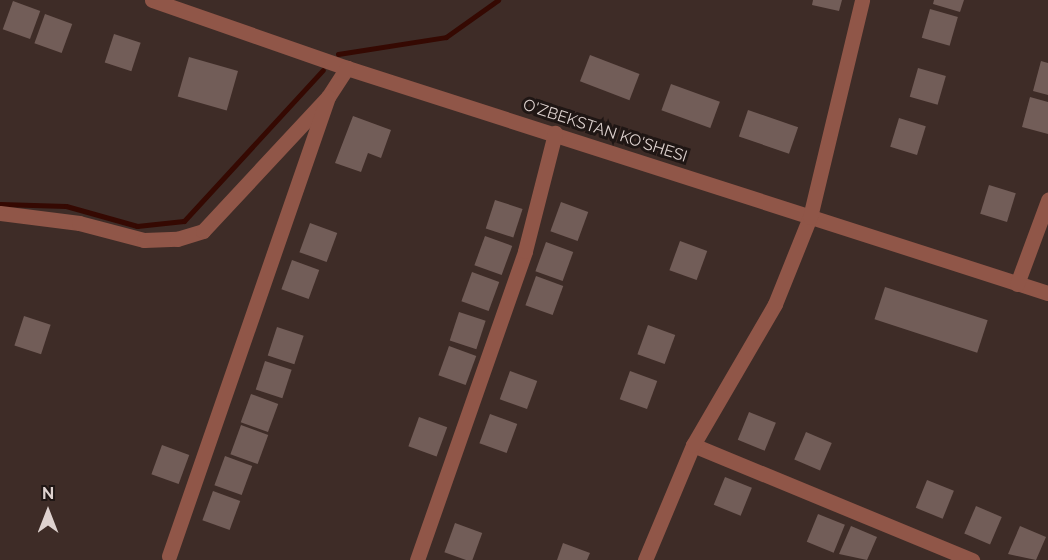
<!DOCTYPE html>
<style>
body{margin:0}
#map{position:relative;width:1048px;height:560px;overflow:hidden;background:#3e2c27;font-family:Raleway,sans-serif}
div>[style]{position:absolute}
.stream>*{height:5px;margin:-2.5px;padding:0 2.5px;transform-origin:2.5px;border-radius:2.5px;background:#350902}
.building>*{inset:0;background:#725d58;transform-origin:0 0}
.minor>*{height:15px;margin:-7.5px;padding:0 7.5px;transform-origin:7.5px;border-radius:7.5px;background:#905648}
span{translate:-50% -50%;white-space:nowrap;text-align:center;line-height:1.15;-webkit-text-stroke:6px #1f1614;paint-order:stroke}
.street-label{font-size:16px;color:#ded2cf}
.north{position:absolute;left:18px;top:482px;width:60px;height:60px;-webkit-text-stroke:4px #1f1614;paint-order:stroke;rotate:0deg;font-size:16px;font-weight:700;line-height:24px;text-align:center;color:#ded2cf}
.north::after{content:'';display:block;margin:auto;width:21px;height:27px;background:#ded2cf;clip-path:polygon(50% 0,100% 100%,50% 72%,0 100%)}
</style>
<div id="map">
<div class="stream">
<i style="left:338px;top:54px;width:109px;rotate:-8.9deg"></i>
<i style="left:446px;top:37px;width:64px;rotate:-35.4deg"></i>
<i style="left:0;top:204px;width:66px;rotate:1.7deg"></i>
<i style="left:66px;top:206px;width:74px;rotate:15.7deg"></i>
<i style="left:137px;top:226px;width:47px;rotate:-6.1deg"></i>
<i style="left:184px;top:221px;width:205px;rotate:-47.4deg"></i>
</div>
<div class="building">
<i style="clip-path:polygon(813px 0,842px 0,839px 11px,812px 5px)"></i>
<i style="clip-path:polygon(934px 0,964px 0,960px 12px,933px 4px)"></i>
<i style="left:13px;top:1px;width:29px;height:30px;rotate:20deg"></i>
<i style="left:930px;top:9px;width:29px;height:30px;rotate:16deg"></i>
<i style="left:45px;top:14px;width:29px;height:31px;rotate:20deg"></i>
<i style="left:114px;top:34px;width:28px;height:30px;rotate:18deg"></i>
<i style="left:590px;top:55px;width:53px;height:28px;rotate:21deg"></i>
<i style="left:189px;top:57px;width:51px;height:41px;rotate:16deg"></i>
<i style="clip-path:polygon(1041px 61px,1048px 63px,1048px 95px,1033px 91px)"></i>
<i style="left:918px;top:68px;width:29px;height:30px;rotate:16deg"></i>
<i style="left:671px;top:84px;width:52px;height:28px;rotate:20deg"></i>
<i style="clip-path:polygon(1030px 97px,1048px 102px,1048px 134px,1022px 127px)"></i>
<i style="left:748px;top:110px;width:53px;height:28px;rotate:19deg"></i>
<i style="clip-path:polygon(353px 116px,391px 130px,381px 158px,368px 153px,361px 172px,335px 163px)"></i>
<i style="left:899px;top:118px;width:28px;height:30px;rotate:17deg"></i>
<i style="left:989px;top:185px;width:28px;height:30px;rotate:17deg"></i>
<i style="left:495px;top:200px;width:29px;height:30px;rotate:18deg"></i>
<i style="left:561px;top:202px;width:29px;height:31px;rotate:20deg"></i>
<i style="left:310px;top:223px;width:29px;height:31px;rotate:20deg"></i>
<i style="left:485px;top:236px;width:29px;height:31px;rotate:20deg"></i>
<i style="left:680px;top:241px;width:29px;height:31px;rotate:20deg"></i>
<i style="left:546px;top:242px;width:29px;height:31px;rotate:20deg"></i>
<i style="left:292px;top:260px;width:29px;height:31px;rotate:20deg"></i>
<i style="left:472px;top:272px;width:29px;height:31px;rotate:20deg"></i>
<i style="left:536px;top:276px;width:29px;height:31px;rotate:20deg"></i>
<i style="left:885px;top:287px;width:108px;height:34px;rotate:18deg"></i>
<i style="left:459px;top:312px;width:28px;height:30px;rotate:18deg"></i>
<i style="left:24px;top:316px;width:28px;height:31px;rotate:18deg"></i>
<i style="left:648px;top:325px;width:29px;height:31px;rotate:20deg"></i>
<i style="left:277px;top:327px;width:28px;height:30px;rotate:18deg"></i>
<i style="left:449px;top:346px;width:29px;height:31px;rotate:20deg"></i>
<i style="left:265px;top:361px;width:28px;height:30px;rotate:18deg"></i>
<i style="left:510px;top:371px;width:29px;height:30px;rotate:20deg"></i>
<i style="left:630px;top:371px;width:29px;height:30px;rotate:20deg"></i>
<i style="left:251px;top:394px;width:29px;height:30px;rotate:20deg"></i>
<i style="left:749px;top:412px;width:29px;height:30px;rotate:22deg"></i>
<i style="left:490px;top:414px;width:29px;height:31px;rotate:20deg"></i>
<i style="left:419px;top:417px;width:30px;height:31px;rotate:20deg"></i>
<i style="left:241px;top:425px;width:29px;height:31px;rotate:20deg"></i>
<i style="left:806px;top:432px;width:28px;height:30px;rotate:23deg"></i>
<i style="left:162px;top:445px;width:29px;height:31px;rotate:20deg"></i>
<i style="left:225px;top:456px;width:29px;height:31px;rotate:20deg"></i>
<i style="left:725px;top:477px;width:29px;height:30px;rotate:22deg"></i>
<i style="left:927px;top:480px;width:29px;height:30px;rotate:22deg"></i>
<i style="left:213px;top:491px;width:29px;height:31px;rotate:20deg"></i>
<i style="left:976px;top:506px;width:28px;height:30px;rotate:23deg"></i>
<i style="left:818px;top:514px;width:29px;height:30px;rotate:22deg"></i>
<i style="left:455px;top:523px;width:29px;height:31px;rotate:20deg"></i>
<i style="clip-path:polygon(851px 526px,877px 537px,867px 560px,839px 554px)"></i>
<i style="clip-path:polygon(1020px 526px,1046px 537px,1036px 560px,1008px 554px)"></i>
<i style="clip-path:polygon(563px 543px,590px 553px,587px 560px,557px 560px)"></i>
</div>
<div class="minor">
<i style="left:152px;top:0;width:207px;rotate:19.2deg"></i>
<i style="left:347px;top:68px;width:736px;rotate:17.8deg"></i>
<i style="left:0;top:213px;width:80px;rotate:7.2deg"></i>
<i style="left:79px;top:223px;width:67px;rotate:14.7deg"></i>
<i style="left:144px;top:240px;width:33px;rotate:-2deg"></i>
<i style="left:177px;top:239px;width:27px;rotate:-17deg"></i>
<i style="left:203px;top:231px;width:183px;rotate:-47deg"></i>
<i style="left:328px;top:97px;width:35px;rotate:-57deg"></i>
<i style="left:1017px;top:284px;width:90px;rotate:-69.7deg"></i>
<i style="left:693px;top:445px;width:302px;rotate:22.4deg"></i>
<i style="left:169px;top:556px;width:486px;rotate:-70.9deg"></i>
<i style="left:417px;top:560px;width:327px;rotate:-70.7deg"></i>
<i style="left:525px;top:251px;width:122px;rotate:-75.7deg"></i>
<i style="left:645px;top:560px;width:125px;rotate:-67.3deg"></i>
<i style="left:693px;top:445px;width:163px;rotate:-59.8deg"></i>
<i style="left:775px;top:304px;width:94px;rotate:-68.1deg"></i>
<i style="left:810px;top:217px;width:223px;rotate:-76.5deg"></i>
</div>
<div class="street-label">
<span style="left:605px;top:131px;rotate:18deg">O'ZBEKSTAN KO'SHESI</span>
</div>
<div class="north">N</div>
</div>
